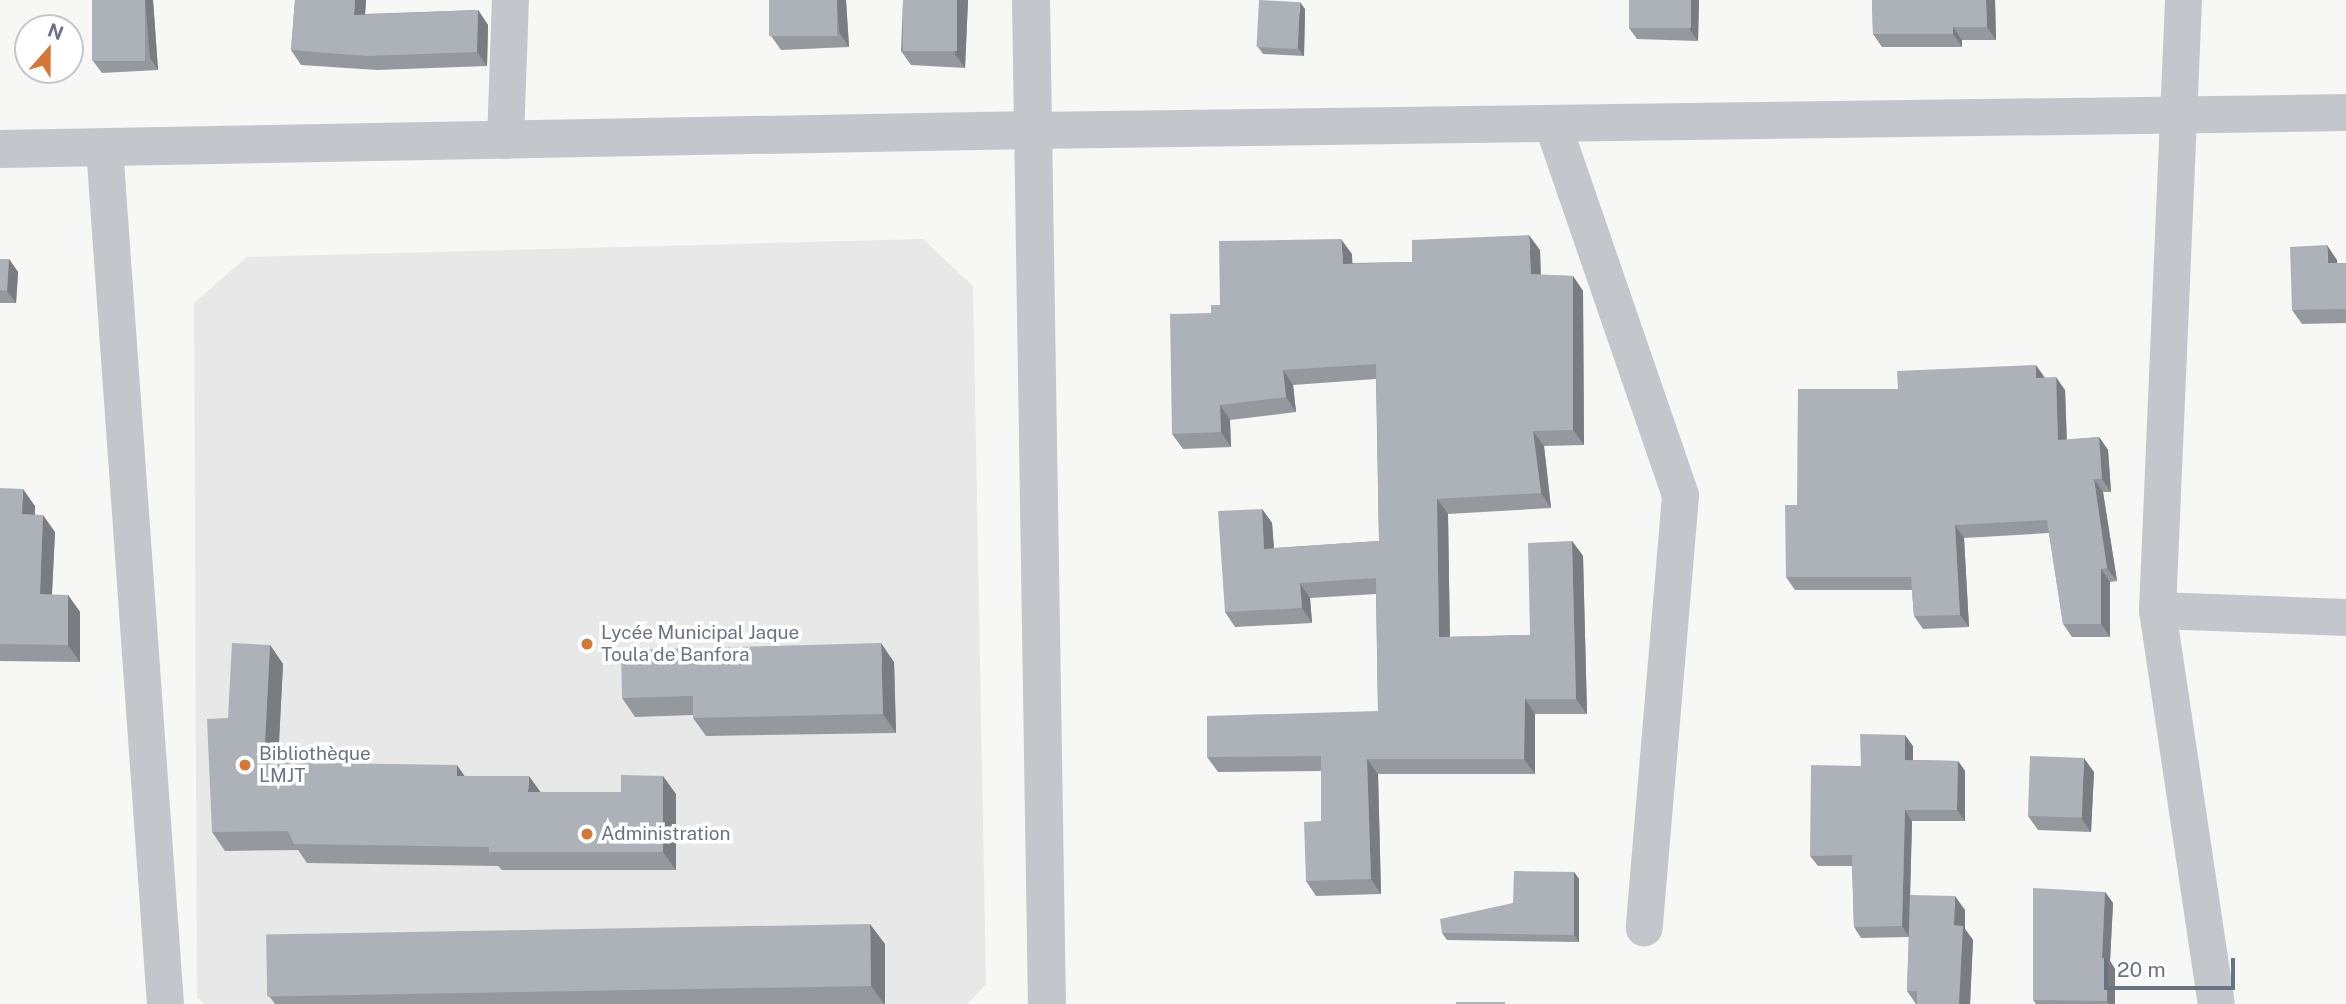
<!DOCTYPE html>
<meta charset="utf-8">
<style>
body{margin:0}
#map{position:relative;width:2346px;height:1004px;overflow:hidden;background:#f7f7f5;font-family:"Public Sans",sans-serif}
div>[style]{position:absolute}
.built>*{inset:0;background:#e8e8e8}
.minor>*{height:37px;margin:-18.5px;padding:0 18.5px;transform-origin:18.5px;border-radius:18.5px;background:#c3c6ca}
.tertiary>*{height:38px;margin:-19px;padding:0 19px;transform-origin:19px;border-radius:19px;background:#c3c6ca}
.wall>*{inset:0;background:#95999e}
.shaded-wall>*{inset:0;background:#797d81}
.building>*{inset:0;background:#adb2b8;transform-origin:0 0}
.dots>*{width:19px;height:19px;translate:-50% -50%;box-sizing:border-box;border:4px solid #fff;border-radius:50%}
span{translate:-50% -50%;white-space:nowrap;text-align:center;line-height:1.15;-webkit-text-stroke:7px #fff;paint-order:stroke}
.poi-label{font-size:19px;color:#697383}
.left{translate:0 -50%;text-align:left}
.north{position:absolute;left:14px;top:14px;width:70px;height:70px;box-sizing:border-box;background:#fff;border:2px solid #c3c7cd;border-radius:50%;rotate:21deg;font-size:19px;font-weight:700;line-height:28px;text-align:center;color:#697383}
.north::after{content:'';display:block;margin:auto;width:24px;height:32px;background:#d57737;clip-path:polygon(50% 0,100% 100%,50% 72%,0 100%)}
.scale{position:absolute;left:2104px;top:958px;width:131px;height:32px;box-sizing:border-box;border:4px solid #697383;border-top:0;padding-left:9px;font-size:21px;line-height:24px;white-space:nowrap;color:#697383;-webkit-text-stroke:5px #fff;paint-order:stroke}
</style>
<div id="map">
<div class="built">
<i style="clip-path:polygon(923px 239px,973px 286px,986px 984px,967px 1004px,204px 1004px,197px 997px,194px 303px,247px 257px)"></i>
</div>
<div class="minor">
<i style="left:2183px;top:0;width:611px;rotate:92.44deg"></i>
<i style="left:2157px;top:610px;width:398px;rotate:81.5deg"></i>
<i style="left:1552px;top:123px;width:393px;rotate:71deg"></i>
<i style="left:1680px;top:495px;width:434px;rotate:94.8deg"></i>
<i style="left:1031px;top:130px;width:1315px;rotate:-0.78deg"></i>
<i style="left:505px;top:140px;width:140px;rotate:-88deg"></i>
<i style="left:104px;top:147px;width:859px;rotate:85.93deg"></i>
<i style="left:2157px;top:610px;width:189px;rotate:2.1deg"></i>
</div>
<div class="tertiary">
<i style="left:1031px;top:0;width:1004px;rotate:89.09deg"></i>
<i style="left:0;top:149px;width:1031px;rotate:-1.06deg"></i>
</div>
<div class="wall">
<i style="clip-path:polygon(92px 0,153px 0,158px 70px,102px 73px,93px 61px)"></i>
<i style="clip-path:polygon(295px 0,366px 0,365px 14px,478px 10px,488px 25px,487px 66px,377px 70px,301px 65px,291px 50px)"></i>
<i style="clip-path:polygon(769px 0,846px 0,849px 47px,781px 50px,771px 36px)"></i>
<i style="clip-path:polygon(903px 0,968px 0,965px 68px,911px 65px,901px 51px)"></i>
<i style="clip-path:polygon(1699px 0,1698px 41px,1637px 39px,1629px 28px)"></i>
<i style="clip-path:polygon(1872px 0,1995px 0,1996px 40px,1962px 40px,1962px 47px,1882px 47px,1873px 34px)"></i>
<i style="clip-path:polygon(1305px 9px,1304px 56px,1263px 54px,1258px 47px)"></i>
<i style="clip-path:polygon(1540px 250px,1541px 275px,1573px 276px,1583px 291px,1584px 445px,1544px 446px,1551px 508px,1448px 514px,1450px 637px,1530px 635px,1572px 541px,1583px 556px,1587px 714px,1535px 714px,1535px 774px,1378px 774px,1381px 894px,1316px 896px,1306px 881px,1321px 821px,1321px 771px,1218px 772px,1207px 757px,1378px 711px,1376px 594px,1310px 598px,1312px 623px,1235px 627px,1225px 612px,1262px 509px,1272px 523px,1274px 548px,1379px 541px,1376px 379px,1293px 385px,1296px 412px,1230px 420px,1231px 447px,1183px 449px,1172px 434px,1211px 313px,1352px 254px,1352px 263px,1412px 262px)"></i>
<i style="clip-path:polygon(0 259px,9px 259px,18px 272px,16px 303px,0 303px)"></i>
<i style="clip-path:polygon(2337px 260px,2337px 263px,2346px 263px,2346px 323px,2302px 324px,2292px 310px)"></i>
<i style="clip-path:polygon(2044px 377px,2065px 390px,2067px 440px,2099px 437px,2108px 450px,2111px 492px,2103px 492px,2117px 581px,2110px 582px,2110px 637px,2072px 637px,2063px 624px,2049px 533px,1964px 538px,1969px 627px,1923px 629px,1914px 616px,1912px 590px,1795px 590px,1786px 577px,1797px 505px,1898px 389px)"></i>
<i style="clip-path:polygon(0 488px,35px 506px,35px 514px,55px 532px,52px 595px,68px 595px,80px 612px,80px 662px,0 661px)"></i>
<i style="clip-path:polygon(270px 645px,283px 664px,278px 762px,464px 776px,540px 792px,676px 794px,676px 870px,502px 870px,498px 866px,307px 863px,298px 850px,225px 851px,212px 832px,228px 718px)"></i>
<i style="clip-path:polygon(894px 662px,896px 733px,706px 736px,693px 718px,693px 715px,635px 717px,622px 698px)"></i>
<i style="clip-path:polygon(1913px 746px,1913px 760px,1958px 761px,1965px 771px,1965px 821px,1912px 821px,1910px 895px,1965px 910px,1965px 929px,1973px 940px,1970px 1004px,1916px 1004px,1907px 991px,1909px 937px,1861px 938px,1854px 927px,1852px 866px,1818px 866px,1810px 856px,1861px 766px)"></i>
<i style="clip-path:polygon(2094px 772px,2091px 832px,2038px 830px,2028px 816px)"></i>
<i style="clip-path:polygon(1574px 872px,1579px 879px,1579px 942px,1447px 940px,1442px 933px,1513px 903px)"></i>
<i style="clip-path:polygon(2105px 892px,2113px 903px,2110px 961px,2115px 969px,2115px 1004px,2036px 1004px,2033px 1000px)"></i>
<i style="clip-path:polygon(885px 944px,885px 1004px,275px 1004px,267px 993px)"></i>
</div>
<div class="shaded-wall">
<i style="clip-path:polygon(145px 0,153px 0,158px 70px,150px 58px)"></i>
<i style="clip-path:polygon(355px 0,366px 0,364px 29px,354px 15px)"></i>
<i style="clip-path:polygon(837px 0,846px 0,849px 47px,839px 32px)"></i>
<i style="clip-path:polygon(957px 0,968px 0,965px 68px,955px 54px)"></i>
<i style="clip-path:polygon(1691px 0,1699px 0,1698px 41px,1690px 30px)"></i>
<i style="clip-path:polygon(1986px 0,1995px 0,1996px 40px,1987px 27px)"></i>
<i style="clip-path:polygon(1300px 2px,1305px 9px,1304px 56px,1298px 48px)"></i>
<i style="clip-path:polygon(478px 10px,488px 25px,487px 66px,477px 52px)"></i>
<i style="clip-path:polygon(1953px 27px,1962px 40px,1962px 47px,1953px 34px)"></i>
<i style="clip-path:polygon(1529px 235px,1540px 250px,1541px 289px,1531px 274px)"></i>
<i style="clip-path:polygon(1341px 239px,1352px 254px,1353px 278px,1343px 264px)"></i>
<i style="clip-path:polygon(2327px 245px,2337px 260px,2338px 277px,2328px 263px)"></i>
<i style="clip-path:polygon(9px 259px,18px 272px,16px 303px,7px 291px)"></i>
<i style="clip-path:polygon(1573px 276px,1583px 291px,1584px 445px,1573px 430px)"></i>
<i style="clip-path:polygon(2036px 365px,2045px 378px,2036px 378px)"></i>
<i style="clip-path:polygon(1283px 370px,1293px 385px,1296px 412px,1286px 397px)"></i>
<i style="clip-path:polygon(2056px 377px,2065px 390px,2067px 453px,2058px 440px)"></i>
<i style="clip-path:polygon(1220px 405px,1230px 420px,1231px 447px,1221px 432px)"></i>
<i style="clip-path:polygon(1533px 431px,1544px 446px,1551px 508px,1541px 493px)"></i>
<i style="clip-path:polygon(2099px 437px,2108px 450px,2111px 492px,2102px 479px)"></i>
<i style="clip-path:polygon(2094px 479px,2103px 492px,2117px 581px,2107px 568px)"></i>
<i style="clip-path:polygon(23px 489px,35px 506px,34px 531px,22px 514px)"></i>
<i style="clip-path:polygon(1437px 499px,1448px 514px,1450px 652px,1439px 637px)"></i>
<i style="clip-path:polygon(1262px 509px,1272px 523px,1275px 563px,1264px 549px)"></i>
<i style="clip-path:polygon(43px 515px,55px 532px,51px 611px,40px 594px)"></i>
<i style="clip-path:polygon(1955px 525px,1964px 538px,1969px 627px,1960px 615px)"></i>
<i style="clip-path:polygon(1572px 541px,1583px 556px,1587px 714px,1576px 699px)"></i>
<i style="clip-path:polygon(2101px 569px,2110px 582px,2110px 637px,2101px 624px)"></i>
<i style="clip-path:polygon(1300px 583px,1310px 598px,1312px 623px,1302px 608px)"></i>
<i style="clip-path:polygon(68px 595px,80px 612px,80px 662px,68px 645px)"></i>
<i style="clip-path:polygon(881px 643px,894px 662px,896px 733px,883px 714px)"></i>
<i style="clip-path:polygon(270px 645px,283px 664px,277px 781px,264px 762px)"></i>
<i style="clip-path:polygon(1525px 699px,1535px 714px,1535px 774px,1524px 759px)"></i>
<i style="clip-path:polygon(1905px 735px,1913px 746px,1913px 771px,1905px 760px)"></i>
<i style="clip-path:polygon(2084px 758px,2094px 772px,2091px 832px,2081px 818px)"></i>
<i style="clip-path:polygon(1367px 759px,1378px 774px,1381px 894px,1371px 879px)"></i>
<i style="clip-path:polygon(1958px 761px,1965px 771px,1965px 821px,1957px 810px)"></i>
<i style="clip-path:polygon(457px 765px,470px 784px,457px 776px)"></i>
<i style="clip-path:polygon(529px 776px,542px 794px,528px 792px)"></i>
<i style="clip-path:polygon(663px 776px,676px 794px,676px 870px,663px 852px)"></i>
<i style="clip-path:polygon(1905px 810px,1912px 821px,1909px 937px,1902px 926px)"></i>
<i style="clip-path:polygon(1574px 872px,1579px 879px,1579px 942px,1574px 935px)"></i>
<i style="clip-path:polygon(2105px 892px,2113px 903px,2110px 961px,2115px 969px,2115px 1004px,2109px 1004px,2107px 1001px,2102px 958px)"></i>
<i style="clip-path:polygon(1955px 896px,1965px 910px,1965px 929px,1973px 940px,1970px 1004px,1959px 1004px,1954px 925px)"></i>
<i style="clip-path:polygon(870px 924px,885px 944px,885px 1004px,884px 1004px,871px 986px)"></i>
</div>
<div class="building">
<i style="left:92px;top:0;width:53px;height:61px"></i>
<i style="clip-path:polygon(295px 0,355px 0,354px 15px,478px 10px,477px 52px,367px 56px,291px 50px)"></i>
<i style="left:769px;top:0;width:68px;height:36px"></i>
<i style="left:903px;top:0;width:54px;height:51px"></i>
<i style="left:1259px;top:0;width:41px;height:47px;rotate:3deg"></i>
<i style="left:1629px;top:0;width:62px;height:28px"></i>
<i style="clip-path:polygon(1872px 0,1986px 0,1987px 27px,1953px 27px,1953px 34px,1873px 34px)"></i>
<i style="clip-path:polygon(1529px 235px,1531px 274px,1573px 276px,1573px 430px,1533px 431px,1541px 493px,1437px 499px,1439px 637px,1530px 635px,1528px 543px,1572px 541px,1576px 699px,1525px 699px,1524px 759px,1367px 759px,1371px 879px,1306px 881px,1304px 822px,1321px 821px,1321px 756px,1207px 757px,1207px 716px,1378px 711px,1376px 578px,1300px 583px,1302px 608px,1225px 612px,1218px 511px,1262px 509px,1264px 549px,1379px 541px,1376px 364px,1283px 370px,1286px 397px,1220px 405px,1221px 432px,1172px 434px,1170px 314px,1211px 313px,1211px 305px,1220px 305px,1219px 241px,1341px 239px,1343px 264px,1412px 262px,1412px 240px)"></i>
<i style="clip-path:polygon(2327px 245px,2328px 263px,2346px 263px,2346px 309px,2292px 310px,2290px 247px)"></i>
<i style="clip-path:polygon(0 259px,9px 259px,7px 291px,0 290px)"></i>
<i style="clip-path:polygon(2036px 365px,2036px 378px,2056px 377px,2058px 440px,2099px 437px,2102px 479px,2094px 479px,2107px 568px,2101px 569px,2101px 624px,2063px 624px,2047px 520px,1955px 525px,1960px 615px,1914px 616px,1911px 577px,1786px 577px,1785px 505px,1797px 505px,1798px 389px,1898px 389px,1897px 371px)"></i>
<i style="clip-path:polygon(0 488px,23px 489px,22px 514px,43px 515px,40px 594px,68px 595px,68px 645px,0 644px)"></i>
<i style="clip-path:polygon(232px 643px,270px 645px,264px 762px,457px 765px,457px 776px,529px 776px,528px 792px,621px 792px,621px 775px,663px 776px,663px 852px,489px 852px,489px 847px,294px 844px,288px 831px,212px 832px,207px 719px,228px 718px)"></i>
<i style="clip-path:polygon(881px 643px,883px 714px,693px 718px,693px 696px,622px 698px,621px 650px)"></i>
<i style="clip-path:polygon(1860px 734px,1905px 735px,1905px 760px,1958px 761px,1957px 810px,1905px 810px,1902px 926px,1854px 927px,1852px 855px,1810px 856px,1811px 765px,1861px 766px)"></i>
<i style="left:2030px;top:756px;width:54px;height:60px;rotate:2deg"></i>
<i style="clip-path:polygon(1514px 871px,1574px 872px,1574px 935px,1442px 933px,1440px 919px,1513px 903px)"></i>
<i style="clip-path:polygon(2033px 888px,2105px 892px,2102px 958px,2108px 958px,2107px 1001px,2033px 1000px)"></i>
<i style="clip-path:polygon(1910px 895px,1955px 896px,1954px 925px,1963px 926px,1959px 1004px,1917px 1004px,1917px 991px,1907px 991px)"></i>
<i style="left:870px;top:924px;width:62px;height:604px;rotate:89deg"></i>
<i style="left:1456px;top:1002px;width:49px;height:2px"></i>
</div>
<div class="dots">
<i style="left:587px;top:644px;background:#d57737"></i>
<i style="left:245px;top:765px;background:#d57737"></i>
<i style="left:587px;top:834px;background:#d57737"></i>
</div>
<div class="poi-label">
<span class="left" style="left:601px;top:644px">Lycée Municipal Jaque<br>Toula de Banfora</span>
<span class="left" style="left:259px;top:765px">Bibliothèque<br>LMJT</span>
<span class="left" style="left:601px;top:834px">Administration</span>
</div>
<div class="north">N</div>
<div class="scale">20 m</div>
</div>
